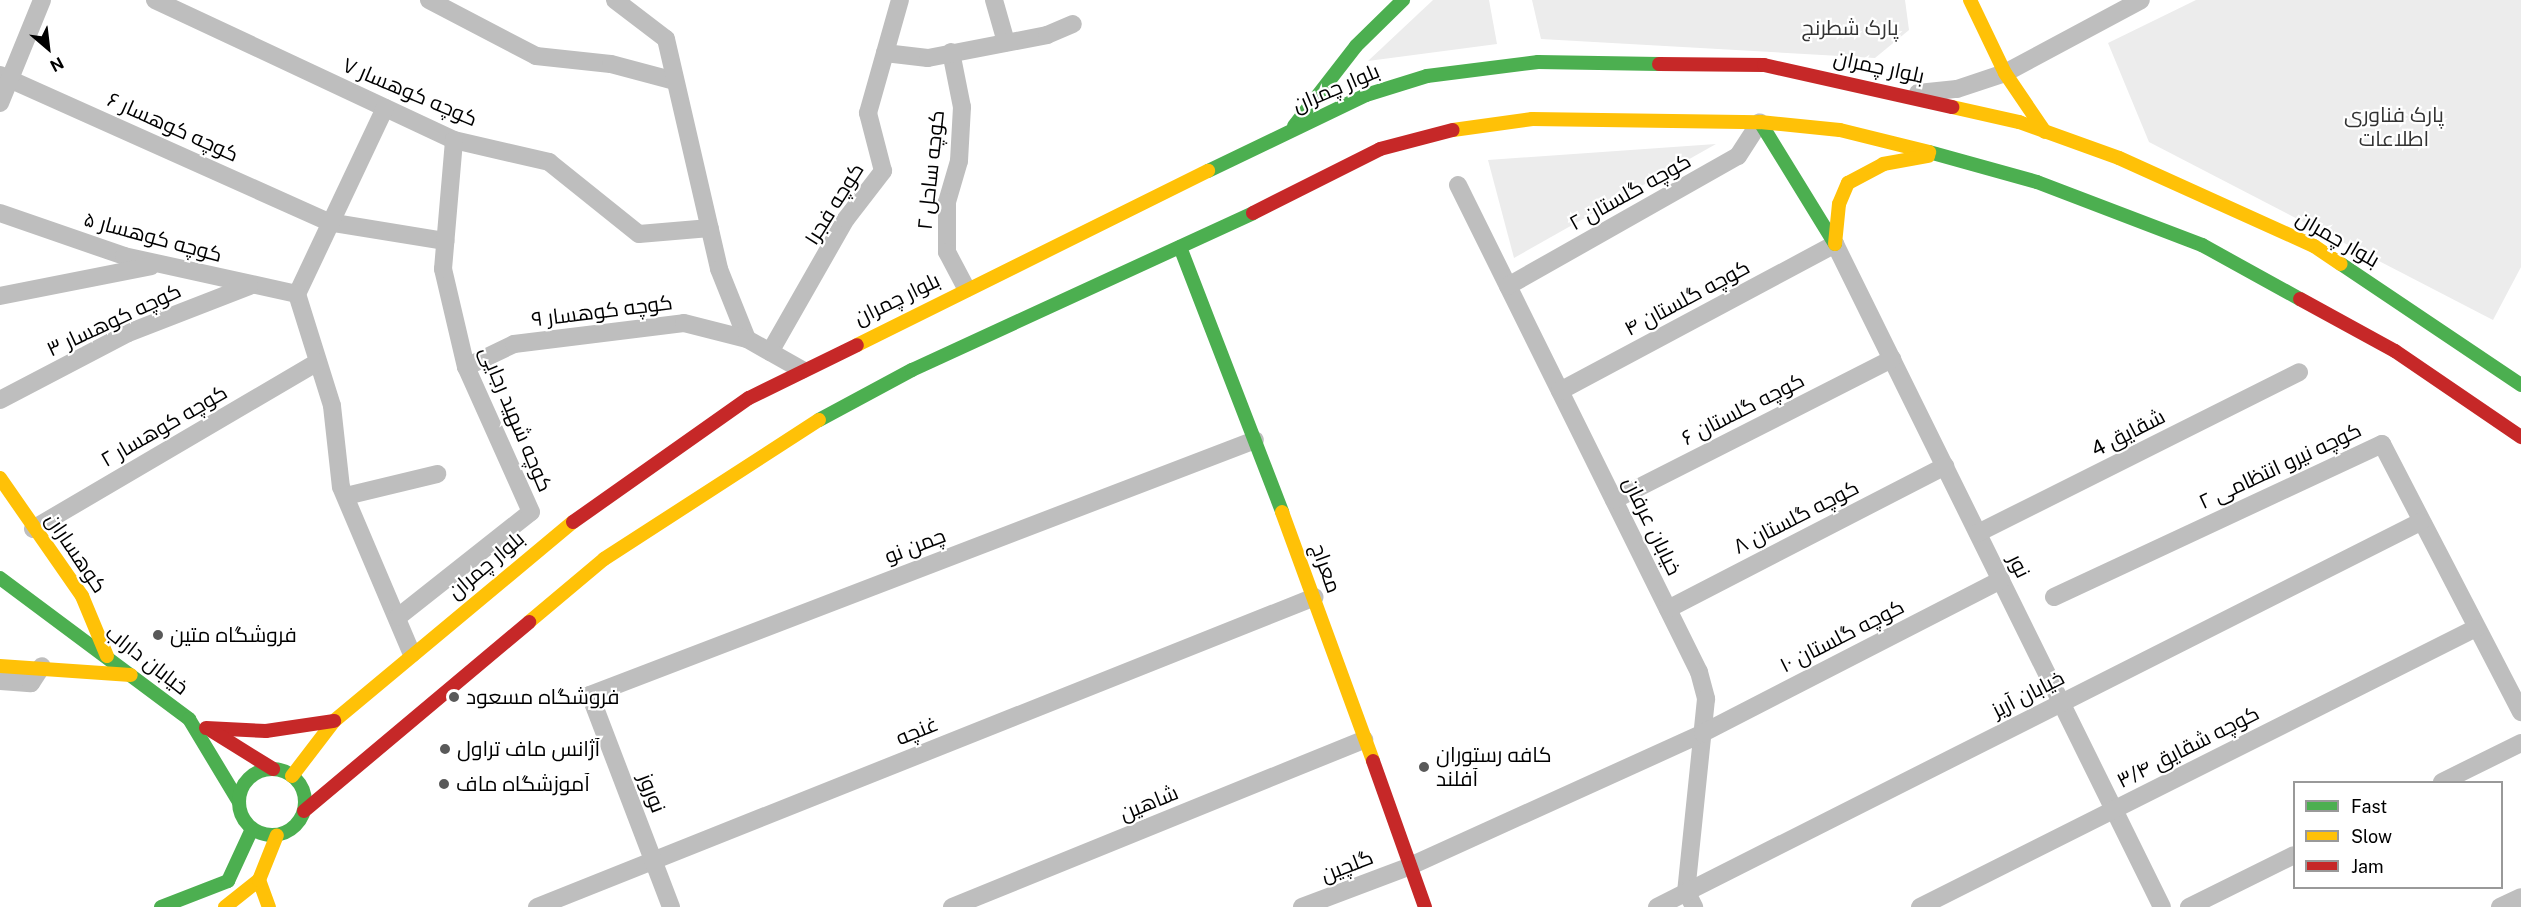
<!DOCTYPE html>
<meta charset="utf-8">
<style>
body{margin:0}
#map{position:relative;width:2521px;height:907px;overflow:hidden;background:#fff;font-family:"Public Sans",Cairo,sans-serif}
div>[style]{position:absolute}
.green>*{inset:0;background:#ececec}
.street>*{height:18px;margin:-9px;padding:0 9px;transform-origin:9px;border-radius:9px;background:#bebebe}
.fast>*{height:14px;margin:-7px;padding:0 7px;transform-origin:7px;border-radius:7px;background:#4caf50}
.fast>.ring{margin:-7px;padding:0;box-sizing:content-box;background:none;border:14px solid #4caf50;border-radius:50%}
.slow>*{height:14px;margin:-7px;padding:0 7px;transform-origin:7px;border-radius:7px;background:#ffc107}
.jam>*{height:14px;margin:-7px;padding:0 7px;transform-origin:7px;border-radius:7px;background:#c62828}
.dots>*{width:16px;height:16px;translate:-50% -50%;box-sizing:border-box;border:3px solid #fff;border-radius:50%}
span{translate:-50% -50%;white-space:nowrap;text-align:center;line-height:1.15;-webkit-text-stroke:4.5px #fff;paint-order:stroke}
.park-label{font-size:21px;color:#333}
.street-label{font-size:21px;color:#000}
.poi-label{font-size:21px;color:#000}
.left{translate:0 -50%;text-align:left}
.legend{position:absolute;left:2293px;top:781px;width:210px;height:108px;box-sizing:border-box;background:#fff;border:2px solid #999;margin:0;padding:8px 10px;list-style:none;font-size:18px;color:#000}
.legend li{display:flex;align-items:center;gap:12px;height:30px}
.legend b{width:30px;border:2px solid #999}
.north{position:absolute;left:18px;top:18px;width:60px;height:60px;-webkit-text-stroke:4px #fff;paint-order:stroke;rotate:152deg;font-size:16px;font-weight:700;line-height:24px;text-align:center;color:#000}
.north::after{content:'';display:block;margin:auto;width:21px;height:27px;background:#000;clip-path:polygon(50% 0,100% 100%,50% 72%,0 100%)}
</style>
<div id="map">
<div class="green">
<i style="clip-path:polygon(1433px 0,1489px 0,1497px 44px,1368px 61px)"></i>
<i style="clip-path:polygon(1532px 0,1905px 0,1909px 30px,1875px 58px,1541px 39px)"></i>
<i style="clip-path:polygon(2196px 0,2521px 0,2521px 267px,2493px 320px,2149px 142px,2108px 43px)"></i>
<i style="clip-path:polygon(1716px 144px,1514px 258px,1488px 160px)"></i>
</div>
<div class="street">
<i style="left:155px;top:0;width:330px;rotate:25.1deg"></i>
<i style="left:454px;top:140px;width:98px;rotate:13deg"></i>
<i style="left:549px;top:162px;width:115px;rotate:38.7deg"></i>
<i style="left:639px;top:234px;width:71px;rotate:-4.8deg"></i>
<i style="left:429px;top:0;width:121px;rotate:27.6deg"></i>
<i style="left:536px;top:56px;width:75px;rotate:6.1deg"></i>
<i style="left:611px;top:64px;width:66px;rotate:14.9deg"></i>
<i style="left:615px;top:0;width:64px;rotate:37.4deg"></i>
<i style="left:666px;top:39px;width:236px;rotate:77deg"></i>
<i style="left:719px;top:269px;width:75px;rotate:68.2deg"></i>
<i style="left:994px;top:0;width:44px;rotate:74.1deg"></i>
<i style="left:951px;top:52px;width:56px;rotate:78.7deg"></i>
<i style="left:962px;top:107px;width:54px;rotate:93.2deg"></i>
<i style="left:959px;top:161px;width:43px;rotate:106.3deg"></i>
<i style="left:947px;top:202px;width:50px;rotate:90deg"></i>
<i style="left:947px;top:252px;width:41px;rotate:62.2deg"></i>
<i style="left:885px;top:53px;width:43px;rotate:6.6deg"></i>
<i style="left:928px;top:58px;width:121px;rotate:-10.9deg"></i>
<i style="left:1047px;top:35px;width:28px;rotate:-23deg"></i>
<i style="left:0;top:75px;width:359px;rotate:24.1deg"></i>
<i style="left:328px;top:222px;width:119px;rotate:9.2deg"></i>
<i style="left:1918px;top:93px;width:39px;rotate:-6deg"></i>
<i style="left:1957px;top:89px;width:51px;rotate:-18.4deg"></i>
<i style="left:2005px;top:73px;width:154px;rotate:-28.2deg"></i>
<i style="left:0;top:103px;width:111px;rotate:-67.8deg"></i>
<i style="left:385px;top:108px;width:206px;rotate:115.3deg"></i>
<i style="left:297px;top:294px;width:117px;rotate:72.6deg"></i>
<i style="left:332px;top:406px;width:81px;rotate:83.7deg"></i>
<i style="left:341px;top:487px;width:181px;rotate:67deg"></i>
<i style="left:1458px;top:185px;width:543px;rotate:63.67deg"></i>
<i style="left:1699px;top:672px;width:28px;rotate:75deg"></i>
<i style="left:1706px;top:699px;width:193px;rotate:95.9deg"></i>
<i style="left:1686px;top:891px;width:18px;rotate:63deg"></i>
<i style="left:0;top:213px;width:131px;rotate:19.1deg"></i>
<i style="left:124px;top:256px;width:177px;rotate:12.4deg"></i>
<i style="left:1508px;top:286px;width:264px;rotate:-29.5deg"></i>
<i style="left:1738px;top:156px;width:40px;rotate:-57.1deg"></i>
<i style="left:0;top:296px;width:154px;rotate:-11.2deg"></i>
<i style="left:770px;top:352px;width:153px;rotate:-60.3deg"></i>
<i style="left:846px;top:219px;width:61px;rotate:-52.4deg"></i>
<i style="left:883px;top:171px;width:60px;rotate:-104.5deg"></i>
<i style="left:868px;top:113px;width:117px;rotate:-74.2deg"></i>
<i style="left:466px;top:367px;width:53px;rotate:-25.6deg"></i>
<i style="left:514px;top:344px;width:171px;rotate:-7deg"></i>
<i style="left:684px;top:323px;width:65px;rotate:14.3deg"></i>
<i style="left:747px;top:339px;width:63px;rotate:29.4deg"></i>
<i style="left:1560px;top:391px;width:312px;rotate:-28.1deg"></i>
<i style="left:1835px;top:244px;width:739px;rotate:63.75deg"></i>
<i style="left:0;top:400px;width:144px;rotate:-27.6deg"></i>
<i style="left:128px;top:333px;width:130px;rotate:-21.2deg"></i>
<i style="left:346px;top:496px;width:94px;rotate:-13.6deg"></i>
<i style="left:1614px;top:500px;width:312px;rotate:-26.9deg"></i>
<i style="left:33px;top:529px;width:330px;rotate:-30.4deg"></i>
<i style="left:1978px;top:533px;width:359px;rotate:-26.6deg"></i>
<i style="left:2054px;top:597px;width:362px;rotate:-25deg"></i>
<i style="left:2382px;top:444px;width:302px;rotate:62.6deg"></i>
<i style="left:1668px;top:609px;width:312px;rotate:-27.3deg"></i>
<i style="left:398px;top:617px;width:169px;rotate:-38.3deg"></i>
<i style="left:531px;top:512px;width:159px;rotate:-114.1deg"></i>
<i style="left:466px;top:367px;width:101px;rotate:-103.2deg"></i>
<i style="left:443px;top:269px;width:129px;rotate:-85.1deg"></i>
<i style="left:0;top:681px;width:31px;rotate:4deg"></i>
<i style="left:31px;top:683px;width:20px;rotate:-57deg"></i>
<i style="left:2442px;top:782px;width:88px;rotate:-26.3deg"></i>
<i style="left:537px;top:907px;width:837px;rotate:-21.73deg"></i>
<i style="left:671px;top:907px;width:227px;rotate:-110.9deg"></i>
<i style="left:590px;top:695px;width:712px;rotate:-20.98deg"></i>
<i style="left:952px;top:907px;width:445px;rotate:-22.1deg"></i>
<i style="left:1302px;top:907px;width:113px;rotate:-20.7deg"></i>
<i style="left:1408px;top:867px;width:324px;rotate:-24.4deg"></i>
<i style="left:1703px;top:733px;width:335px;rotate:-27.2deg"></i>
<i style="left:1657px;top:907px;width:855px;rotate:-26.77deg"></i>
<i style="left:1920px;top:907px;width:622px;rotate:-26.65deg"></i>
<i style="left:2189px;top:907px;width:117px;rotate:-26.3deg"></i>
<i style="left:2500px;top:907px;width:23px;rotate:-25deg"></i>
</div>
<div class="fast">
<i style="left:1760px;top:122px;width:143px;rotate:58.4deg"></i>
<i style="left:1294px;top:126px;width:101px;rotate:-52.2deg"></i>
<i style="left:1356px;top:46px;width:66px;rotate:-44.4deg"></i>
<i style="left:1929px;top:152px;width:112px;rotate:15.5deg"></i>
<i style="left:2037px;top:182px;width:177px;rotate:20.9deg"></i>
<i style="left:2202px;top:245px;width:112px;rotate:28.9deg"></i>
<i style="left:1208px;top:171px;width:175px;rotate:-25.7deg"></i>
<i style="left:1366px;top:95px;width:64px;rotate:-17.3deg"></i>
<i style="left:1427px;top:76px;width:112px;rotate:-7.2deg"></i>
<i style="left:1538px;top:62px;width:121px;rotate:0.9deg"></i>
<i style="left:1180px;top:247px;width:284px;rotate:68.9deg"></i>
<i style="left:2341px;top:264px;width:217px;rotate:33.9deg"></i>
<i style="left:819px;top:420px;width:106px;rotate:-28.3deg"></i>
<i style="left:912px;top:370px;width:375px;rotate:-24.7deg"></i>
<i style="left:0;top:578px;width:236px;rotate:36.7deg"></i>
<i style="left:189px;top:719px;width:97px;rotate:58.9deg"></i>
<i class="ring" style="left:239px;top:769px;width:52px;height:52px"></i>
<i style="left:161px;top:907px;width:72px;rotate:-21.2deg"></i>
<i style="left:228px;top:881px;width:57px;rotate:-65.2deg"></i>
</div>
<div class="slow">
<i style="left:1970px;top:0;width:81px;rotate:64.4deg"></i>
<i style="left:2005px;top:73px;width:71px;rotate:55.9deg"></i>
<i style="left:1952px;top:107px;width:69px;rotate:12.6deg"></i>
<i style="left:2019px;top:122px;width:106px;rotate:19.8deg"></i>
<i style="left:2119px;top:158px;width:214px;rotate:24.3deg"></i>
<i style="left:2314px;top:246px;width:32px;rotate:34deg"></i>
<i style="left:1453px;top:130px;width:80px;rotate:-7.9deg"></i>
<i style="left:1532px;top:119px;width:228px;rotate:0.8deg"></i>
<i style="left:1760px;top:122px;width:80px;rotate:5.7deg"></i>
<i style="left:1840px;top:130px;width:92px;rotate:13.9deg"></i>
<i style="left:1835px;top:244px;width:40px;rotate:-84.3deg"></i>
<i style="left:1839px;top:204px;width:23px;rotate:-67deg"></i>
<i style="left:1848px;top:183px;width:40px;rotate:-28deg"></i>
<i style="left:1883px;top:164px;width:46px;rotate:-10.1deg"></i>
<i style="left:857px;top:345px;width:392px;rotate:-26.4deg"></i>
<i style="left:0;top:478px;width:144px;rotate:55.2deg"></i>
<i style="left:82px;top:596px;width:65px;rotate:67.4deg"></i>
<i style="left:1282px;top:512px;width:265px;rotate:69.9deg"></i>
<i style="left:529px;top:622px;width:98px;rotate:-40deg"></i>
<i style="left:604px;top:559px;width:256px;rotate:-32.9deg"></i>
<i style="left:0;top:666px;width:131px;rotate:3.9deg"></i>
<i style="left:292px;top:776px;width:69px;rotate:-52.6deg"></i>
<i style="left:334px;top:721px;width:311px;rotate:-39.8deg"></i>
<i style="left:259px;top:880px;width:29px;rotate:70deg"></i>
<i style="left:225px;top:907px;width:43px;rotate:-38.5deg"></i>
<i style="left:259px;top:880px;width:48px;rotate:-68.2deg"></i>
</div>
<div class="jam">
<i style="left:1659px;top:64px;width:105px;rotate:0.5deg"></i>
<i style="left:1764px;top:65px;width:193px;rotate:12.6deg"></i>
<i style="left:1253px;top:213px;width:142px;rotate:-26.7deg"></i>
<i style="left:1380px;top:149px;width:75px;rotate:-14.6deg"></i>
<i style="left:2300px;top:299px;width:108px;rotate:28.7deg"></i>
<i style="left:2395px;top:351px;width:153px;rotate:34.3deg"></i>
<i style="left:573px;top:522px;width:215px;rotate:-35.2deg"></i>
<i style="left:749px;top:398px;width:120px;rotate:-26.1deg"></i>
<i style="left:206px;top:728px;width:60px;rotate:2.9deg"></i>
<i style="left:266px;top:731px;width:69px;rotate:-8.4deg"></i>
<i style="left:212px;top:731px;width:72px;rotate:31.9deg"></i>
<i style="left:1373px;top:761px;width:155px;rotate:70.4deg"></i>
<i style="left:304px;top:811px;width:294px;rotate:-40deg"></i>
</div>
<div class="dots">
<i style="left:158px;top:635px;background:#595959"></i>
<i style="left:454px;top:697px;background:#595959"></i>
<i style="left:445px;top:749px;background:#595959"></i>
<i style="left:1424px;top:767px;background:#595959"></i>
<i style="left:444px;top:784px;background:#595959"></i>
</div>
<div class="park-label">
<span style="left:1850px;top:28px">پارک شطرنج</span>
<span style="left:2394px;top:127px">پارک فناوری<br>اطلاعات</span>
</div>
<div class="street-label">
<span style="left:1879px;top:67px;rotate:12deg">بلوار چمران</span>
<span style="left:1336px;top:88px;rotate:-23deg">بلوار چمران</span>
<span style="left:410px;top:92px;rotate:23deg">کوچه کوهسار ۷</span>
<span style="left:173px;top:127px;rotate:24deg">کوچه کوهسار ۶</span>
<span style="left:931px;top:170px;rotate:-84deg">کوچه ساحل ۲</span>
<span style="left:1630px;top:192px;rotate:-29deg">کوچه گلستان ۲</span>
<span style="left:834px;top:204px;rotate:-58deg">کوچه فجر۱</span>
<span style="left:153px;top:237px;rotate:15deg">کوچه کوهسار ۵</span>
<span style="left:2338px;top:239px;rotate:30deg">بلوار چمران</span>
<span style="left:1687px;top:298px;rotate:-28deg">کوچه گلستان ۴</span>
<span style="left:897px;top:299px;rotate:-26deg">بلوار چمران</span>
<span style="left:602px;top:311px;rotate:-7deg">کوچه کوهسار ۹</span>
<span style="left:114px;top:320px;rotate:-25deg">کوچه کوهسار ۳</span>
<span style="left:1743px;top:409px;rotate:-27deg">کوچه گلستان ۶</span>
<span style="left:516px;top:419px;rotate:67deg">کوچه شهید رجایی</span>
<span style="left:164px;top:426px;rotate:-30deg">کوچه کوهسار ۲</span>
<span style="left:2128px;top:433px;rotate:-27deg">شقایق 4</span>
<span style="left:2280px;top:466px;rotate:-25deg">کوچه نیرو انتظامی ۲</span>
<span style="left:1796px;top:517px;rotate:-27deg">کوچه گلستان ۸</span>
<span style="left:1652px;top:526px;rotate:64deg">خیابان عرفان</span>
<span style="left:915px;top:546px;rotate:-21deg">چمن نو</span>
<span style="left:76px;top:553px;rotate:56deg">کوهساران</span>
<span style="left:486px;top:565px;rotate:-40deg">بلوار چمران</span>
<span style="left:2019px;top:566px;rotate:64deg">نور</span>
<span style="left:1326px;top:568px;rotate:70deg">معراج</span>
<span style="left:1842px;top:636px;rotate:-27deg">کوچه گلستان ۱۰</span>
<span style="left:147px;top:660px;rotate:38deg">خیابان داراب</span>
<span style="left:2028px;top:694px;rotate:-27deg">خیابان آریز</span>
<span style="left:917px;top:731px;rotate:-22deg">غنچه</span>
<span style="left:2188px;top:747px;rotate:-27deg">کوچه شقایق ۳/۴</span>
<span style="left:652px;top:793px;rotate:69deg">نوروز</span>
<span style="left:1149px;top:803px;rotate:-22deg">شاهین</span>
<span style="left:1347px;top:866px;rotate:-21deg">گلچین</span>
</div>
<div class="poi-label">
<span class="left" style="left:170px;top:635px">فروشگاه متین</span>
<span class="left" style="left:466px;top:697px">فروشگاه مسعود</span>
<span class="left" style="left:457px;top:749px">آژانس ماف تراول</span>
<span class="left" style="left:1436px;top:767px">کافه رستوران<br>آفلند</span>
<span class="left" style="left:456px;top:784px">آموزشگاه ماف</span>
</div>
<ul class="legend">
<li><b style="height:8px;background:#4caf50"></b>Fast</li>
<li><b style="height:8px;background:#ffc107"></b>Slow</li>
<li><b style="height:8px;background:#c62828"></b>Jam</li>
</ul>
<div class="north">N</div>
</div>
